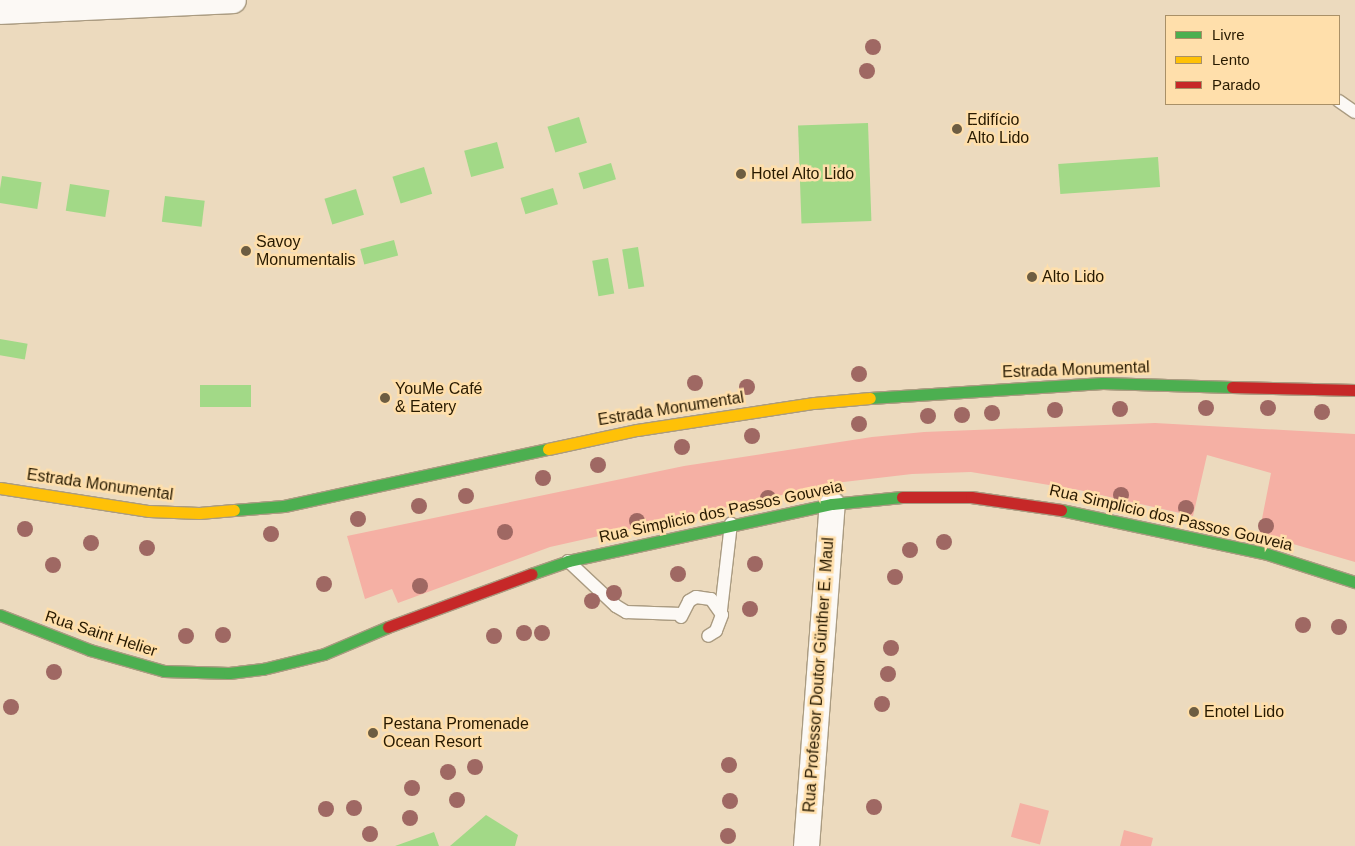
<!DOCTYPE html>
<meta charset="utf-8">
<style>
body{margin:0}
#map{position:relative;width:1355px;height:846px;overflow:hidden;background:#ecdabe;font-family:Arial,sans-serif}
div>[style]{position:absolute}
.green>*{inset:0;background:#f5b0a4;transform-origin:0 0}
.water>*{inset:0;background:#a2d987;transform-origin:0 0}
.roads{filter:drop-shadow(1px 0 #aa9b81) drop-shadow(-1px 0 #aa9b81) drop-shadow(0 1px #aa9b81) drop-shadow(0 -1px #aa9b81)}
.lane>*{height:12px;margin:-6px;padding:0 6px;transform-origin:6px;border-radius:6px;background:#fcf9f5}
.street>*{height:25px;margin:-12.5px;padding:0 12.5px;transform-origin:12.5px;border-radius:12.5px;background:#fcf9f5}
.fast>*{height:11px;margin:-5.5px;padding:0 5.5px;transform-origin:5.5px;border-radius:5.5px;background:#4caf50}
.slow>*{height:11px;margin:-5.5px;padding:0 5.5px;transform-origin:5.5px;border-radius:5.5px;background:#ffc107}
.jam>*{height:11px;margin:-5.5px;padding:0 5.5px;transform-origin:5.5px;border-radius:5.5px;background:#c62828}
.trees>*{width:16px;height:16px;margin:-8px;border-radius:50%;background:#9f6863}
.dots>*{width:14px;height:14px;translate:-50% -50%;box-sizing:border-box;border:2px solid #ffdfab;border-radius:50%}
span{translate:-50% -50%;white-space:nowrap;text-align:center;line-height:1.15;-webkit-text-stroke:5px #ffdfab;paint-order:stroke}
.poi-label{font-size:16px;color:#281a00}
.left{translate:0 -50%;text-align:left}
.street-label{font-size:16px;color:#281a00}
.legend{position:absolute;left:1165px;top:15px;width:175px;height:90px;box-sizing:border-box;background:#ffdfab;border:1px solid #a99067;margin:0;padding:6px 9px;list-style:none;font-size:15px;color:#281a00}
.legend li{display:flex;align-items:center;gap:10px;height:25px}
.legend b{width:25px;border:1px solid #a99067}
</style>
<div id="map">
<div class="green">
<i style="clip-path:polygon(1155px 423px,1355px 434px,1355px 562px,1259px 534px,1271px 473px,1207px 455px,1193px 516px,1079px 490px,971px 472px,912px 474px,835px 483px,550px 547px,398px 603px,392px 589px,365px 599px,347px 536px,684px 466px,872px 437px,924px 432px)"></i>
<i style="left:1020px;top:803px;width:30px;height:35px;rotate:15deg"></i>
<i style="clip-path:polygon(1124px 830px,1153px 838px,1151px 846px,1120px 846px)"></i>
</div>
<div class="water">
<i style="left:579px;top:117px;width:27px;height:33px;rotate:73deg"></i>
<i style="left:868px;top:123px;width:98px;height:70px;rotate:88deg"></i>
<i style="left:497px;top:142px;width:27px;height:34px;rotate:75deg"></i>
<i style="left:1158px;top:157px;width:30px;height:100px;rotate:86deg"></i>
<i style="left:611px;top:163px;width:17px;height:34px;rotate:73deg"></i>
<i style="left:424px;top:167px;width:28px;height:33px;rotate:73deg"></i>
<i style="left:2px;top:176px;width:40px;height:27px;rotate:9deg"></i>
<i style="left:70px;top:184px;width:40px;height:27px;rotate:9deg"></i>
<i style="left:553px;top:188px;width:17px;height:34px;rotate:73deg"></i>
<i style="left:356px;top:189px;width:27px;height:33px;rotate:73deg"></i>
<i style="left:165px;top:196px;width:40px;height:26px;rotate:7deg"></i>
<i style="left:394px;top:240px;width:16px;height:35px;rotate:75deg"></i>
<i style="left:638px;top:247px;width:40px;height:16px;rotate:81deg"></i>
<i style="left:608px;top:258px;width:36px;height:16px;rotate:80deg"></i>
<i style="left:0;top:339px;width:28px;height:16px;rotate:10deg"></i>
<i style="left:200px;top:385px;width:51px;height:22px"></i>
<i style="clip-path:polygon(486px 815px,518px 835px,515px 846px,450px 846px)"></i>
<i style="clip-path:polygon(434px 832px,439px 846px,395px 846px,409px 841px)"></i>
</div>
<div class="roads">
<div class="lane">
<i style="left:1339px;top:101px;width:19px;rotate:35deg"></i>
<i style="left:568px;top:561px;width:66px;rotate:43.2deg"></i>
<i style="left:616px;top:606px;width:12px;rotate:31deg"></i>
<i style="left:626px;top:612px;width:55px;rotate:2.1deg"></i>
<i style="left:721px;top:610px;width:87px;rotate:-83.4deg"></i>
<i style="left:681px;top:617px;width:18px;rotate:-63deg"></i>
<i style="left:689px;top:601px;width:8px;rotate:-30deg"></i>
<i style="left:696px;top:597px;width:15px;rotate:8deg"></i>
<i style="left:711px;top:599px;width:19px;rotate:55deg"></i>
<i style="left:722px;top:615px;width:17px;rotate:111deg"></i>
<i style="left:716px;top:631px;width:9px;rotate:148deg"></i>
</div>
<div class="street">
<i style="left:0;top:11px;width:233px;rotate:-2.7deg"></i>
<i style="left:806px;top:846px;width:343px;rotate:-85.7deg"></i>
</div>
<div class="fast">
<i style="left:870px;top:398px;width:233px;rotate:-3.7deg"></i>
<i style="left:1103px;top:383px;width:129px;rotate:1.8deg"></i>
<i style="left:234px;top:510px;width:50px;rotate:-4.6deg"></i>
<i style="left:284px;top:506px;width:270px;rotate:-12.2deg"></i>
<i style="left:1061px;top:510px;width:208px;rotate:12deg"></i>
<i style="left:1264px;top:553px;width:96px;rotate:17.7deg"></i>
<i style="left:531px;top:574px;width:39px;rotate:-19deg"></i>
<i style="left:568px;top:561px;width:270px;rotate:-12.2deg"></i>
<i style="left:832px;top:504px;width:70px;rotate:-5.7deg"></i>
<i style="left:0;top:615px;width:97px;rotate:21.3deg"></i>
<i style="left:90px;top:650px;width:77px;rotate:15.8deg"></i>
<i style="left:164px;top:671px;width:65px;rotate:1.8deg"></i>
<i style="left:229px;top:673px;width:34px;rotate:-7deg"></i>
<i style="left:263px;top:669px;width:63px;rotate:-13.8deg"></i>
<i style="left:324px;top:654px;width:69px;rotate:-22.9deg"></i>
</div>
<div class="slow">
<i style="left:548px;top:449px;width:91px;rotate:-12.1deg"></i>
<i style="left:637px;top:430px;width:179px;rotate:-8.7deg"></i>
<i style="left:814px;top:403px;width:56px;rotate:-5.1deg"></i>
<i style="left:0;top:488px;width:151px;rotate:8.8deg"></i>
<i style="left:149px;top:511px;width:50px;rotate:2.3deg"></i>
<i style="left:199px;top:513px;width:35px;rotate:-5deg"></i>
</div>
<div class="jam">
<i style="left:1232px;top:387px;width:123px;rotate:1.4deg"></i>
<i style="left:902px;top:497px;width:69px"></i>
<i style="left:971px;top:497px;width:91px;rotate:8.2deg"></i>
<i style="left:388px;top:627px;width:153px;rotate:-20.3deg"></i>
</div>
</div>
<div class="trees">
<i style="left:873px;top:47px"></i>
<i style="left:867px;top:71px"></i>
<i style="left:859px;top:374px"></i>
<i style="left:695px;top:383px"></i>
<i style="left:747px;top:387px"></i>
<i style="left:1206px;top:408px"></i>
<i style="left:1268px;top:408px"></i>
<i style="left:1120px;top:409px"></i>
<i style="left:1055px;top:410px"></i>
<i style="left:1322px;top:412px"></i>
<i style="left:992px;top:413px"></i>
<i style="left:962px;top:415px"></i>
<i style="left:928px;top:416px"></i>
<i style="left:859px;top:424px"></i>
<i style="left:752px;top:436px"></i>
<i style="left:682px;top:447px"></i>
<i style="left:598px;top:465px"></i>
<i style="left:543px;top:478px"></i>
<i style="left:1121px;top:495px"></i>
<i style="left:466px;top:496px"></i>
<i style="left:768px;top:498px"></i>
<i style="left:419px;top:506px"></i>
<i style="left:1186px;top:508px"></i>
<i style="left:358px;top:519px"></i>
<i style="left:637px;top:521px"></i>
<i style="left:1266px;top:526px"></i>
<i style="left:25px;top:529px"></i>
<i style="left:505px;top:532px"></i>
<i style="left:271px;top:534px"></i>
<i style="left:944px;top:542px"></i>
<i style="left:91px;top:543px"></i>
<i style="left:147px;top:548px"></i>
<i style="left:910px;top:550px"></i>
<i style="left:755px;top:564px"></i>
<i style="left:53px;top:565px"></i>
<i style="left:678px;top:574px"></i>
<i style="left:895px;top:577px"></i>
<i style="left:324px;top:584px"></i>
<i style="left:420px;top:586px"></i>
<i style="left:614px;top:593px"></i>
<i style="left:592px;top:601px"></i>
<i style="left:750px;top:609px"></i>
<i style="left:1303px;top:625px"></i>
<i style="left:1339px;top:627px"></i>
<i style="left:524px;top:633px"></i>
<i style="left:542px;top:633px"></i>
<i style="left:223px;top:635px"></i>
<i style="left:186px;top:636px"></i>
<i style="left:494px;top:636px"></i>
<i style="left:891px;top:648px"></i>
<i style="left:54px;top:672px"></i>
<i style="left:888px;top:674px"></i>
<i style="left:882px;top:704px"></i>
<i style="left:11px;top:707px"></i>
<i style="left:729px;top:765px"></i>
<i style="left:475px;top:767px"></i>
<i style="left:448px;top:772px"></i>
<i style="left:412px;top:788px"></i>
<i style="left:457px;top:800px"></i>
<i style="left:730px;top:801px"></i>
<i style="left:874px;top:807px"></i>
<i style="left:354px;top:808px"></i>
<i style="left:326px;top:809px"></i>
<i style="left:410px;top:818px"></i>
<i style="left:370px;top:834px"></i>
<i style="left:728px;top:836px"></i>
</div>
<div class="dots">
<i style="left:957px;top:129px;background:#6d5d42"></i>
<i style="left:741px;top:174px;background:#6d5d42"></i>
<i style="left:246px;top:251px;background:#6d5d42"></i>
<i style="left:1032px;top:277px;background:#6d5d42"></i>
<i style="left:385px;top:398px;background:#6d5d42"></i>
<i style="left:1194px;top:712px;background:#6d5d42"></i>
<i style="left:373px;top:733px;background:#6d5d42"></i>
</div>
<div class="poi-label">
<span class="left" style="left:967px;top:129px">Edifício<br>Alto Lido</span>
<span class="left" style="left:751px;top:174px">Hotel Alto Lido</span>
<span class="left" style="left:256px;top:251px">Savoy<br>Monumentalis</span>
<span class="left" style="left:1042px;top:277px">Alto Lido</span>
<span class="left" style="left:395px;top:398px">YouMe Café<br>&amp; Eatery</span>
<span class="left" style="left:1204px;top:712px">Enotel Lido</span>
<span class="left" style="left:383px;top:733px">Pestana Promenade<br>Ocean Resort</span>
</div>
<div class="street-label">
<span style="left:1076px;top:370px;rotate:-2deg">Estrada Monumental</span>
<span style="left:671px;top:409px;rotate:-9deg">Estrada Monumental</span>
<span style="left:100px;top:485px;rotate:8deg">Estrada Monumental</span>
<span style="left:721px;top:512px;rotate:-12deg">Rua Simplicio dos Passos Gouveia</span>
<span style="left:1171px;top:518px;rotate:13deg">Rua Simplicio dos Passos Gouveia</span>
<span style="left:101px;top:634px;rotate:18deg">Rua Saint Helier</span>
<span style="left:819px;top:675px;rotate:-86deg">Rua Professor Doutor Günther E. Maul</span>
</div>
<ul class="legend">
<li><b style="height:6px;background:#4caf50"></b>Livre</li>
<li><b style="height:6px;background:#ffc107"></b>Lento</li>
<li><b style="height:6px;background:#c62828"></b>Parado</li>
</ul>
</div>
